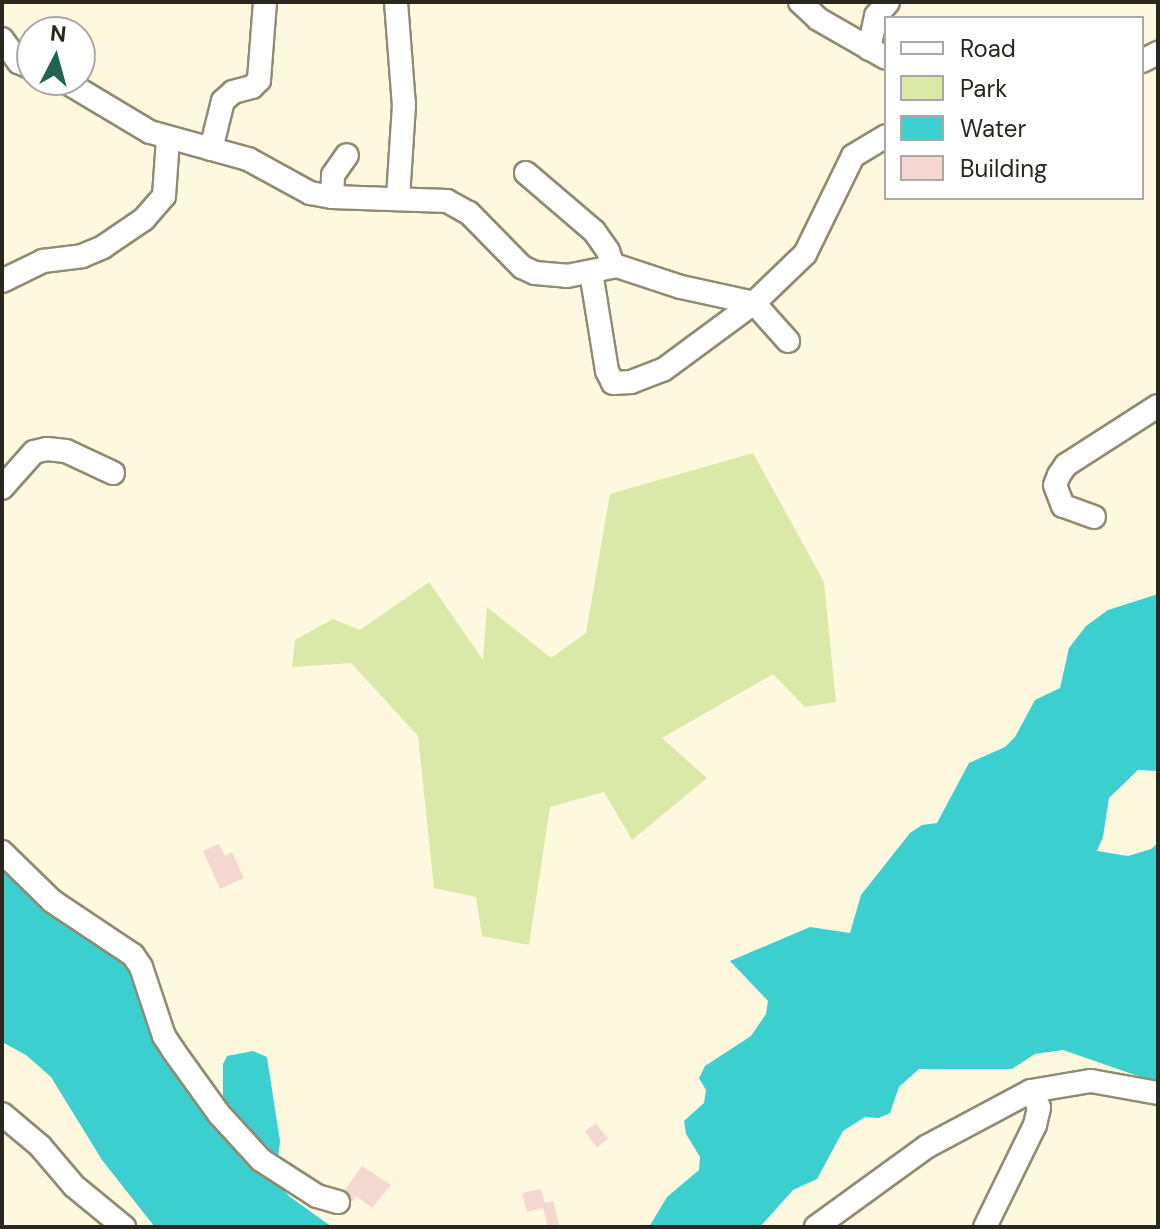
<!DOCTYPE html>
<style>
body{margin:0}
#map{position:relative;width:1160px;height:1229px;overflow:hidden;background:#fef8df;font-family:"DM Sans",sans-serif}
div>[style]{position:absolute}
.green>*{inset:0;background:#dae9a7}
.water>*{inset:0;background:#3bcfd0}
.building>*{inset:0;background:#f4d7d1;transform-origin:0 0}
.roads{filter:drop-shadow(2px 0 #908b74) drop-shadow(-2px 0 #908b74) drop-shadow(0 2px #908b74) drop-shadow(0 -2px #908b74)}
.minor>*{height:22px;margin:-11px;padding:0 11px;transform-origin:11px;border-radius:11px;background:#fff}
span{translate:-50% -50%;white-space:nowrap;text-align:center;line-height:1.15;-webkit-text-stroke:7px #fff;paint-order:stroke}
.frame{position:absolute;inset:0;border:4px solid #2a281e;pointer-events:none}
.legend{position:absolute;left:884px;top:16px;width:260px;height:184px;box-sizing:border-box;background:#fff;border:2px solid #aaa9a5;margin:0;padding:10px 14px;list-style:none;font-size:24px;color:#2a281e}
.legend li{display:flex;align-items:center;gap:16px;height:40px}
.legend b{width:40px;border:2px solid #aaa9a5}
.north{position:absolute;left:16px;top:16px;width:80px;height:80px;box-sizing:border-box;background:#fff;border:2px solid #aaa9a5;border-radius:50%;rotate:6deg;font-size:22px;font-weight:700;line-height:32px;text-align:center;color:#2a281e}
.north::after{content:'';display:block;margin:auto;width:28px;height:36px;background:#206455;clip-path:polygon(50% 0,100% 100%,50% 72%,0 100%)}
</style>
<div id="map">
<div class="green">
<i style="clip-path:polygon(753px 453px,824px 582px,836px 702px,805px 707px,773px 674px,662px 738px,707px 778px,632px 840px,604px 792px,550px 807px,529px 945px,482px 936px,476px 897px,434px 888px,418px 736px,351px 663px,292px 667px,295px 640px,333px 619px,360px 630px,429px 582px,483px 660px,487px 607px,551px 658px,586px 633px,610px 494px)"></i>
</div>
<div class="water">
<i style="clip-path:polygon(1158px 594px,1158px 771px,1138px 770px,1109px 798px,1103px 837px,1097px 851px,1128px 856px,1151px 849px,1158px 843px,1158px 1083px,1063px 1050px,1035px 1054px,1012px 1069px,919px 1069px,899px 1087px,890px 1113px,879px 1118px,865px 1117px,843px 1131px,817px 1179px,793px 1190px,760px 1227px,649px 1227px,667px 1197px,699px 1170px,700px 1157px,686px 1134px,684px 1121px,704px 1103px,706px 1090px,699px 1078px,705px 1066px,751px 1036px,766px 1014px,768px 1001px,730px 961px,810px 927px,850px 933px,861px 895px,910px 833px,922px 825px,937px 823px,969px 763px,1005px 747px,1015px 737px,1035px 700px,1060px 688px,1069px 648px,1086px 626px,1108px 610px)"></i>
<i style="clip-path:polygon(2px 872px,26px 882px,122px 951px,179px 1078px,289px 1196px,332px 1227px,154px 1226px,102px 1160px,51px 1077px,26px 1055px,2px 1042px)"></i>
<i style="clip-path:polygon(253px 1051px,267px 1057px,280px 1141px,278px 1160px,223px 1111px,223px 1064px,227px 1056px)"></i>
</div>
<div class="building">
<i style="clip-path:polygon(219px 844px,225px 856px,232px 852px,244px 878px,220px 889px,203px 851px)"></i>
<i style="left:596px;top:1123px;width:20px;height:14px;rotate:53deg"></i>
<i style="clip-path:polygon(362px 1166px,391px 1185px,372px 1208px,356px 1196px,352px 1202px,345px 1190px)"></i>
<i style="clip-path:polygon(541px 1189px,545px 1203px,553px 1201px,560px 1227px,548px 1227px,543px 1208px,527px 1212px,522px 1193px)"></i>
</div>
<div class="roads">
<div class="minor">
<i style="left:396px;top:2px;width:103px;rotate:85.6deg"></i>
<i style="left:404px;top:105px;width:93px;rotate:93.7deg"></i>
<i style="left:800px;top:2px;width:25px;rotate:43deg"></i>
<i style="left:818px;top:19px;width:78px;rotate:29.8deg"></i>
<i style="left:2px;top:39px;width:29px;rotate:54deg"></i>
<i style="left:19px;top:62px;width:14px;rotate:25deg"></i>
<i style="left:869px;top:49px;width:34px;rotate:-78deg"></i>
<i style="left:876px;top:16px;width:18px;rotate:-49deg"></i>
<i style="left:1142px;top:61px;width:18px;rotate:-27deg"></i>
<i style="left:63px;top:80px;width:101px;rotate:30.9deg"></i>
<i style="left:150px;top:132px;width:102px;rotate:15.4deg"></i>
<i style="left:248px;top:159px;width:71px;rotate:28.7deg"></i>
<i style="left:310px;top:193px;width:22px;rotate:10deg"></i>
<i style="left:332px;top:197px;width:115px;rotate:2deg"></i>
<i style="left:447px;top:201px;width:25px;rotate:29deg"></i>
<i style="left:469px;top:213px;width:76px;rotate:45.5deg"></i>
<i style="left:522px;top:267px;width:14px;rotate:25deg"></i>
<i style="left:535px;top:273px;width:32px;rotate:5deg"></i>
<i style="left:567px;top:276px;width:51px;rotate:-11.3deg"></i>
<i style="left:617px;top:266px;width:67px;rotate:18.2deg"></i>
<i style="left:681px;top:287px;width:75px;rotate:12.4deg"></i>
<i style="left:754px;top:303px;width:71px;rotate:-43.9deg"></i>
<i style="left:805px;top:254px;width:109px;rotate:-63.9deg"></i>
<i style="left:853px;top:156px;width:39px;rotate:-31deg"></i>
<i style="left:211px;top:149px;width:49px;rotate:-76deg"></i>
<i style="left:223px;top:101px;width:13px;rotate:-42deg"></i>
<i style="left:233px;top:92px;width:20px;rotate:-15deg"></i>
<i style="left:252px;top:87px;width:10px;rotate:-45deg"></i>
<i style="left:259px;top:80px;width:78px;rotate:-85.6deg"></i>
<i style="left:526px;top:173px;width:89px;rotate:40.5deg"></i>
<i style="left:594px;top:231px;width:24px;rotate:55deg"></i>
<i style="left:608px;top:251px;width:16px;rotate:72deg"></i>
<i style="left:332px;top:197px;width:22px;rotate:-87deg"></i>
<i style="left:333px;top:175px;width:24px;rotate:-55deg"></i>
<i style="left:591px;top:272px;width:100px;rotate:80.8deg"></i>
<i style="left:607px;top:371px;width:13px;rotate:63deg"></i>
<i style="left:613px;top:383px;width:18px;rotate:-3deg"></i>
<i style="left:631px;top:382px;width:34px;rotate:-21deg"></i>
<i style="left:663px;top:370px;width:113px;rotate:-36.4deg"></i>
<i style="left:754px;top:303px;width:51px;rotate:48.2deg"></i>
<i style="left:2px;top:281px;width:46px;rotate:-26deg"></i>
<i style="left:43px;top:261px;width:39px;rotate:-7deg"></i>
<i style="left:82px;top:256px;width:23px;rotate:-23deg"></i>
<i style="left:103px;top:247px;width:50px;rotate:-34.3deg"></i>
<i style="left:144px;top:219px;width:30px;rotate:-49deg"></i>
<i style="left:164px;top:196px;width:57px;rotate:-86deg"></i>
<i style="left:2px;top:488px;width:48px;rotate:-48.4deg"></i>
<i style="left:34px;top:452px;width:13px;rotate:-13deg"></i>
<i style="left:47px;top:449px;width:19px;rotate:6deg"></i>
<i style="left:66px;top:451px;width:52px;rotate:25.1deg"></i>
<i style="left:1094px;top:517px;width:33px;rotate:-160deg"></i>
<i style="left:1063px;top:506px;width:22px;rotate:-111deg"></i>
<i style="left:1055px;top:485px;width:11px;rotate:-68deg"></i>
<i style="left:1059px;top:475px;width:12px;rotate:-55deg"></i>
<i style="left:1066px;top:465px;width:109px;rotate:-32.7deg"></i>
<i style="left:2px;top:852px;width:70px;rotate:44.4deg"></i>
<i style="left:52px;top:901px;width:97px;rotate:33.7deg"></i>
<i style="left:133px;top:955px;width:14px;rotate:56deg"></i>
<i style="left:141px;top:967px;width:73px;rotate:71.6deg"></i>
<i style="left:164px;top:1036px;width:17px;rotate:57deg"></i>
<i style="left:173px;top:1050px;width:79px;rotate:54.3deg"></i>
<i style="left:219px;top:1114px;width:62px;rotate:47.6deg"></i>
<i style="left:261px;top:1160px;width:67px;rotate:32.7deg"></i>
<i style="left:317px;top:1196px;width:22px;rotate:16deg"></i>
<i style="left:2px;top:1114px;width:50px;rotate:40.1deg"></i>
<i style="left:40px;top:1146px;width:52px;rotate:49.6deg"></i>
<i style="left:74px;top:1186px;width:65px;rotate:39.4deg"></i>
<i style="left:816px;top:1227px;width:136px;rotate:-36deg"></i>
<i style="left:926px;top:1147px;width:119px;rotate:-28.1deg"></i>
<i style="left:1031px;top:1091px;width:61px;rotate:-9.5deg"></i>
<i style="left:1091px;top:1081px;width:68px;rotate:10.2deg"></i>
<i style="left:985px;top:1227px;width:114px;rotate:-63.9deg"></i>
<i style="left:1035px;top:1125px;width:18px;rotate:-77deg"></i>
<i style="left:1039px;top:1107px;width:18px;rotate:-117deg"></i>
</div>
</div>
<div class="frame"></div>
<ul class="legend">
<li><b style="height:10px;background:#fff"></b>Road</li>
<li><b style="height:22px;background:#dae9a7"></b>Park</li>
<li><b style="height:22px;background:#3bcfd0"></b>Water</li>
<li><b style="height:22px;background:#f4d7d1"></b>Building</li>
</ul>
<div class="north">N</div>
</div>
